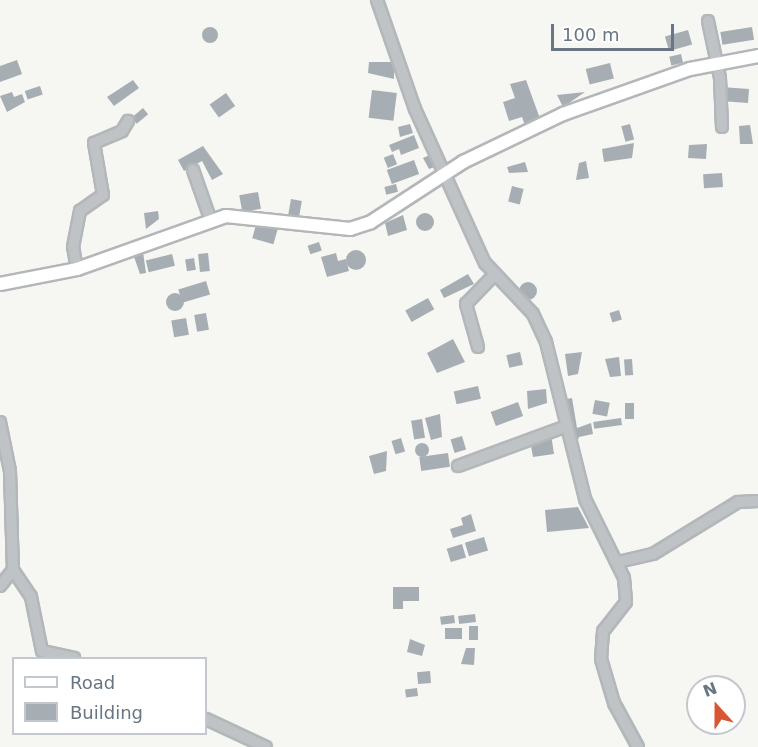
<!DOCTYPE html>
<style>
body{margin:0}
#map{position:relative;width:758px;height:747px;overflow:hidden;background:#f6f6f3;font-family:"DejaVu Sans",sans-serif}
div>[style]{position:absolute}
.building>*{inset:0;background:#a7aeb3;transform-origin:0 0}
.round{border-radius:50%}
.roads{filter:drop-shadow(2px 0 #b3b7ba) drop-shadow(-2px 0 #b3b7ba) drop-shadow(0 2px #b3b7ba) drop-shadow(0 -2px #b3b7ba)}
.minor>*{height:10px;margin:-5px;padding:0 5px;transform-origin:5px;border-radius:5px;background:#bfc3c6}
.major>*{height:12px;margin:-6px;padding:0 6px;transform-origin:6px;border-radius:6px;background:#fff}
span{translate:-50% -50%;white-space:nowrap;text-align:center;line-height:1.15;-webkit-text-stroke:6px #fff;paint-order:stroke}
.legend{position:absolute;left:12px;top:657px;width:195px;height:78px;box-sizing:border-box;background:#fff;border:2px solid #c2c8cd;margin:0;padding:8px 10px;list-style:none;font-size:18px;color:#677682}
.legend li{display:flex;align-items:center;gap:12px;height:30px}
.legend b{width:30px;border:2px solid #c2c8cd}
.north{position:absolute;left:686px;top:675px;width:60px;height:60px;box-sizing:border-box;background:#fff;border:2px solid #c2c8cd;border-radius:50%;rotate:339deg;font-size:16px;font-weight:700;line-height:24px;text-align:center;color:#677682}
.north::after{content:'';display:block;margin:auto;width:21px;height:27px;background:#d65732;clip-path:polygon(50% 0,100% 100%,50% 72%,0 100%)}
.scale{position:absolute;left:551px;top:24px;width:123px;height:27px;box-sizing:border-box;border:3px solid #677682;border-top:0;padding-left:8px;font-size:18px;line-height:21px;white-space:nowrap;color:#677682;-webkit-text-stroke:4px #fff;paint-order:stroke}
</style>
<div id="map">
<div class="building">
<i class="round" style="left:202px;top:27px;width:16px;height:16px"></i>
<i style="left:752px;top:27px;width:13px;height:32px;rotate:81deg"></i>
<i style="left:688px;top:30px;width:15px;height:24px;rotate:74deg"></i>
<i style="left:681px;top:54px;width:9px;height:12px;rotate:77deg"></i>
<i style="clip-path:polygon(17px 60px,22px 74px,0 82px,0 66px)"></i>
<i style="clip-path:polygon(369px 62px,394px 62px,394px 79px,368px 73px)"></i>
<i style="left:610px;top:63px;width:16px;height:25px;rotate:76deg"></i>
<i style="clip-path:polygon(133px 80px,139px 88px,114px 106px,107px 97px)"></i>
<i style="clip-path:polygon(526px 80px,542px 124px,526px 128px,522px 117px,509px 121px,503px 102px,515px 98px,510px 84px)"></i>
<i style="left:40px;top:86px;width:9px;height:16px;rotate:72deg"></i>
<i style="left:749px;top:89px;width:14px;height:24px;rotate:94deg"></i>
<i style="left:372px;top:90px;width:25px;height:28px;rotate:7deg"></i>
<i style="clip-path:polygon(12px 92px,14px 97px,22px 94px,25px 102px,7px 112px,0 96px)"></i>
<i style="clip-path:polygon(585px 92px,563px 107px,557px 95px)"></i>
<i style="left:226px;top:93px;width:16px;height:20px;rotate:55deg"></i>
<i style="left:143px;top:108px;width:8px;height:15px;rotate:50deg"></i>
<i style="clip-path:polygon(410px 124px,413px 133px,400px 137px,398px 127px)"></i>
<i style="left:630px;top:124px;width:16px;height:9px;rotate:75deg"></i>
<i style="clip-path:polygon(750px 125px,753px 144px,740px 144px,739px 126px)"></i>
<i style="clip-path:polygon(414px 135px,419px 148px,401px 155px,399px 149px,392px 152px,389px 145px)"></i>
<i style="clip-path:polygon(634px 143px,632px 158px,604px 162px,602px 149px)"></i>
<i style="clip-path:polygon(707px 144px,706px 159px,688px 158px,689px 145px)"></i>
<i style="clip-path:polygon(203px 146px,223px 174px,212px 180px,202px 161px,184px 171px,178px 160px)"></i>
<i style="left:393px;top:154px;width:11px;height:10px;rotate:68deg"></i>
<i style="clip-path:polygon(432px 154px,437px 166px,429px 169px,423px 158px)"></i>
<i style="left:414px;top:160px;width:15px;height:29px;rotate:70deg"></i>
<i style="clip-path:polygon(586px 161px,589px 178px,576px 180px,579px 163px)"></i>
<i style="clip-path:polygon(525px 162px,528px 172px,509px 173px,507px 167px)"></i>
<i style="left:722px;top:173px;width:14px;height:19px;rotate:86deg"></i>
<i style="left:396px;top:184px;width:8px;height:12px;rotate:76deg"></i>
<i style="left:512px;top:186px;width:12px;height:16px;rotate:14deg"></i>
<i style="left:258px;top:192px;width:17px;height:19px;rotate:80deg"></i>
<i style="left:291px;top:199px;width:11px;height:17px;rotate:10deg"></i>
<i style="clip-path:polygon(158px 211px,159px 219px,146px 229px,144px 213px)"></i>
<i class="round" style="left:416px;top:213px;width:18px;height:18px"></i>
<i style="clip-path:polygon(403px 215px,407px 230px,388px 236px,385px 223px)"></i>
<i style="left:258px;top:218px;width:22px;height:21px;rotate:16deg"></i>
<i style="left:319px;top:242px;width:9px;height:12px;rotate:72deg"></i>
<i class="round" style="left:346px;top:250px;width:20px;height:20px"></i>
<i style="clip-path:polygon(143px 252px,146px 273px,140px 274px,133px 254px)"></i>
<i style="left:208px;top:253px;width:18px;height:10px;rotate:84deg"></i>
<i style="clip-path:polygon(336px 253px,338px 261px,346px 259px,349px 271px,327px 277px,321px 257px)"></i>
<i style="left:172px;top:254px;width:12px;height:27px;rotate:76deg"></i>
<i style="left:194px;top:258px;width:12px;height:9px;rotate:81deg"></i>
<i style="clip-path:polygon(468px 274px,474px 284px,444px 298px,440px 290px)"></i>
<i style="left:206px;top:281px;width:14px;height:29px;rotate:73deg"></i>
<i class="round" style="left:519px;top:282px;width:18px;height:18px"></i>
<i class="round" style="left:166px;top:293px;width:18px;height:18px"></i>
<i style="left:428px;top:298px;width:13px;height:26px;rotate:61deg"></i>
<i style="left:619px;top:310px;width:10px;height:10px;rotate:73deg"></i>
<i style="left:206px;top:313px;width:17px;height:12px;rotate:80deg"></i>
<i style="left:186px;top:318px;width:17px;height:15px;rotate:80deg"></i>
<i style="clip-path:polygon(453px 339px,465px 362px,437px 373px,427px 353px)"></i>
<i style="left:520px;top:352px;width:13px;height:14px;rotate:77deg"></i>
<i style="clip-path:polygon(582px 352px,578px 374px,568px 376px,565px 354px)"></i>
<i style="clip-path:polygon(619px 357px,621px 376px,610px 377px,605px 359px)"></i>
<i style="left:632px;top:359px;width:16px;height:8px;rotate:86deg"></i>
<i style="left:478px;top:386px;width:13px;height:25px;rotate:77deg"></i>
<i style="clip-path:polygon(546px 389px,547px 403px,528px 409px,527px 391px)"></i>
<i style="clip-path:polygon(572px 398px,577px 428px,591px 423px,593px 434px,579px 437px,576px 446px,566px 445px,557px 401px)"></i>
<i style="left:595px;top:400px;width:15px;height:14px;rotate:11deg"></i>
<i style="left:518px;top:402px;width:15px;height:29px;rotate:70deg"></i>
<i style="left:625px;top:403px;width:9px;height:16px"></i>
<i style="clip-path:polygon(440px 414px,442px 437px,431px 440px,425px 418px)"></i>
<i style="left:621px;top:418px;width:7px;height:28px;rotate:82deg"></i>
<i style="left:422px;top:419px;width:19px;height:11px;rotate:81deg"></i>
<i style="clip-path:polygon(551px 434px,554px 454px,533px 457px,530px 441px)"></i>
<i style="left:462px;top:436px;width:14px;height:12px;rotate:73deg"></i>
<i style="left:401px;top:438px;width:14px;height:10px;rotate:73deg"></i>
<i class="round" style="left:415px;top:443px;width:14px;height:14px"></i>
<i style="clip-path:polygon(387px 451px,386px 471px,374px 474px,369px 456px)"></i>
<i style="left:448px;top:453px;width:14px;height:29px;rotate:82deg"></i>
<i style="clip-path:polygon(578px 507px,589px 528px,547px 532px,545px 510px)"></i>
<i style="clip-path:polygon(471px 514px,476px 531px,453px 538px,450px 529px,463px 525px,461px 518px)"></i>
<i style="left:484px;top:537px;width:14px;height:20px;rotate:73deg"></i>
<i style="left:462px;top:544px;width:14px;height:16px;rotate:73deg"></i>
<i style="clip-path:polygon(393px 587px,419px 587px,419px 601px,403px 601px,403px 609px,393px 609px)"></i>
<i style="left:475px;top:614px;width:8px;height:17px;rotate:83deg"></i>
<i style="left:454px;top:615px;width:8px;height:14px;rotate:83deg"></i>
<i style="left:469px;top:626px;width:9px;height:14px"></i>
<i style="left:445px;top:628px;width:17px;height:11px"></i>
<i style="clip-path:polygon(410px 639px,425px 645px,422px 656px,407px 652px)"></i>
<i style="clip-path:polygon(466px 648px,475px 648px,474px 665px,461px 664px)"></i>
<i style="left:430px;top:671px;width:12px;height:13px;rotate:85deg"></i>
<i style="left:417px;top:688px;width:8px;height:12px;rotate:83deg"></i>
</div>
<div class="roads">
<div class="minor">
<i style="left:377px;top:0;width:115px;rotate:70.8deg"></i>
<i style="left:415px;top:109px;width:169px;rotate:65.6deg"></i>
<i style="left:485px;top:263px;width:70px;rotate:46.7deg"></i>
<i style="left:533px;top:314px;width:31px;rotate:65deg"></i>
<i style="left:546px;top:342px;width:162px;rotate:76deg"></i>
<i style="left:585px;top:499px;width:88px;rotate:63.7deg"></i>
<i style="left:624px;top:578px;width:24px;rotate:85deg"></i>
<i style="left:626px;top:602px;width:37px;rotate:128deg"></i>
<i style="left:603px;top:631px;width:28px;rotate:94deg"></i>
<i style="left:601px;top:659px;width:46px;rotate:73.5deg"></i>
<i style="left:614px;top:703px;width:50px;rotate:61.4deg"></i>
<i style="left:708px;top:21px;width:58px;rotate:78.1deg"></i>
<i style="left:720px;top:78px;width:49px;rotate:87.7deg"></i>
<i style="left:193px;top:170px;width:54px;rotate:70.6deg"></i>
<i style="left:77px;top:269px;width:22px;rotate:-100deg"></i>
<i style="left:73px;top:247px;width:37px;rotate:-79deg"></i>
<i style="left:80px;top:211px;width:28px;rotate:-35deg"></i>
<i style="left:103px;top:195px;width:53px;rotate:-99.8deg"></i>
<i style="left:94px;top:143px;width:30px;rotate:-23deg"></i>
<i style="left:122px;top:131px;width:12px;rotate:-59deg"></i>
<i style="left:478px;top:347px;width:45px;rotate:-105.6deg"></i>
<i style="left:466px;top:304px;width:40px;rotate:-46deg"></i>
<i style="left:0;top:422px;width:50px;rotate:78.5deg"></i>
<i style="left:10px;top:471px;width:99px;rotate:88.3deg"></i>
<i style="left:13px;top:570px;width:32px;rotate:56deg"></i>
<i style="left:31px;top:597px;width:55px;rotate:78.5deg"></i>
<i style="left:42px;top:651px;width:33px;rotate:12deg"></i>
<i style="left:458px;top:466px;width:116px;rotate:-20.2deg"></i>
<i style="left:618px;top:562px;width:36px;rotate:-13deg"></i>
<i style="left:653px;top:554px;width:100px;rotate:-31.5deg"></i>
<i style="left:738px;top:502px;width:20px;rotate:-3deg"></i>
<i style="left:0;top:586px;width:21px;rotate:-51deg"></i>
<i style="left:206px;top:719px;width:66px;rotate:25deg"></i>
</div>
<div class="major">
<i style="left:0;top:284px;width:78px;rotate:-11deg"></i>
<i style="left:77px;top:269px;width:158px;rotate:-19.6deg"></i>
<i style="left:226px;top:216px;width:125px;rotate:6deg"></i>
<i style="left:350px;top:229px;width:22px;rotate:-18deg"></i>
<i style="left:371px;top:222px;width:110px;rotate:-33.1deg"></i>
<i style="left:463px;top:162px;width:111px;rotate:-25.6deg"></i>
<i style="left:563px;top:114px;width:135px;rotate:-19.5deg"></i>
<i style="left:690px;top:69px;width:69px;rotate:-10.8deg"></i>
</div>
</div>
<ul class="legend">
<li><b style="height:8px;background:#fff"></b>Road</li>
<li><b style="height:16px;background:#a7aeb3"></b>Building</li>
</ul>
<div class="north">N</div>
<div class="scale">100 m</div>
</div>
